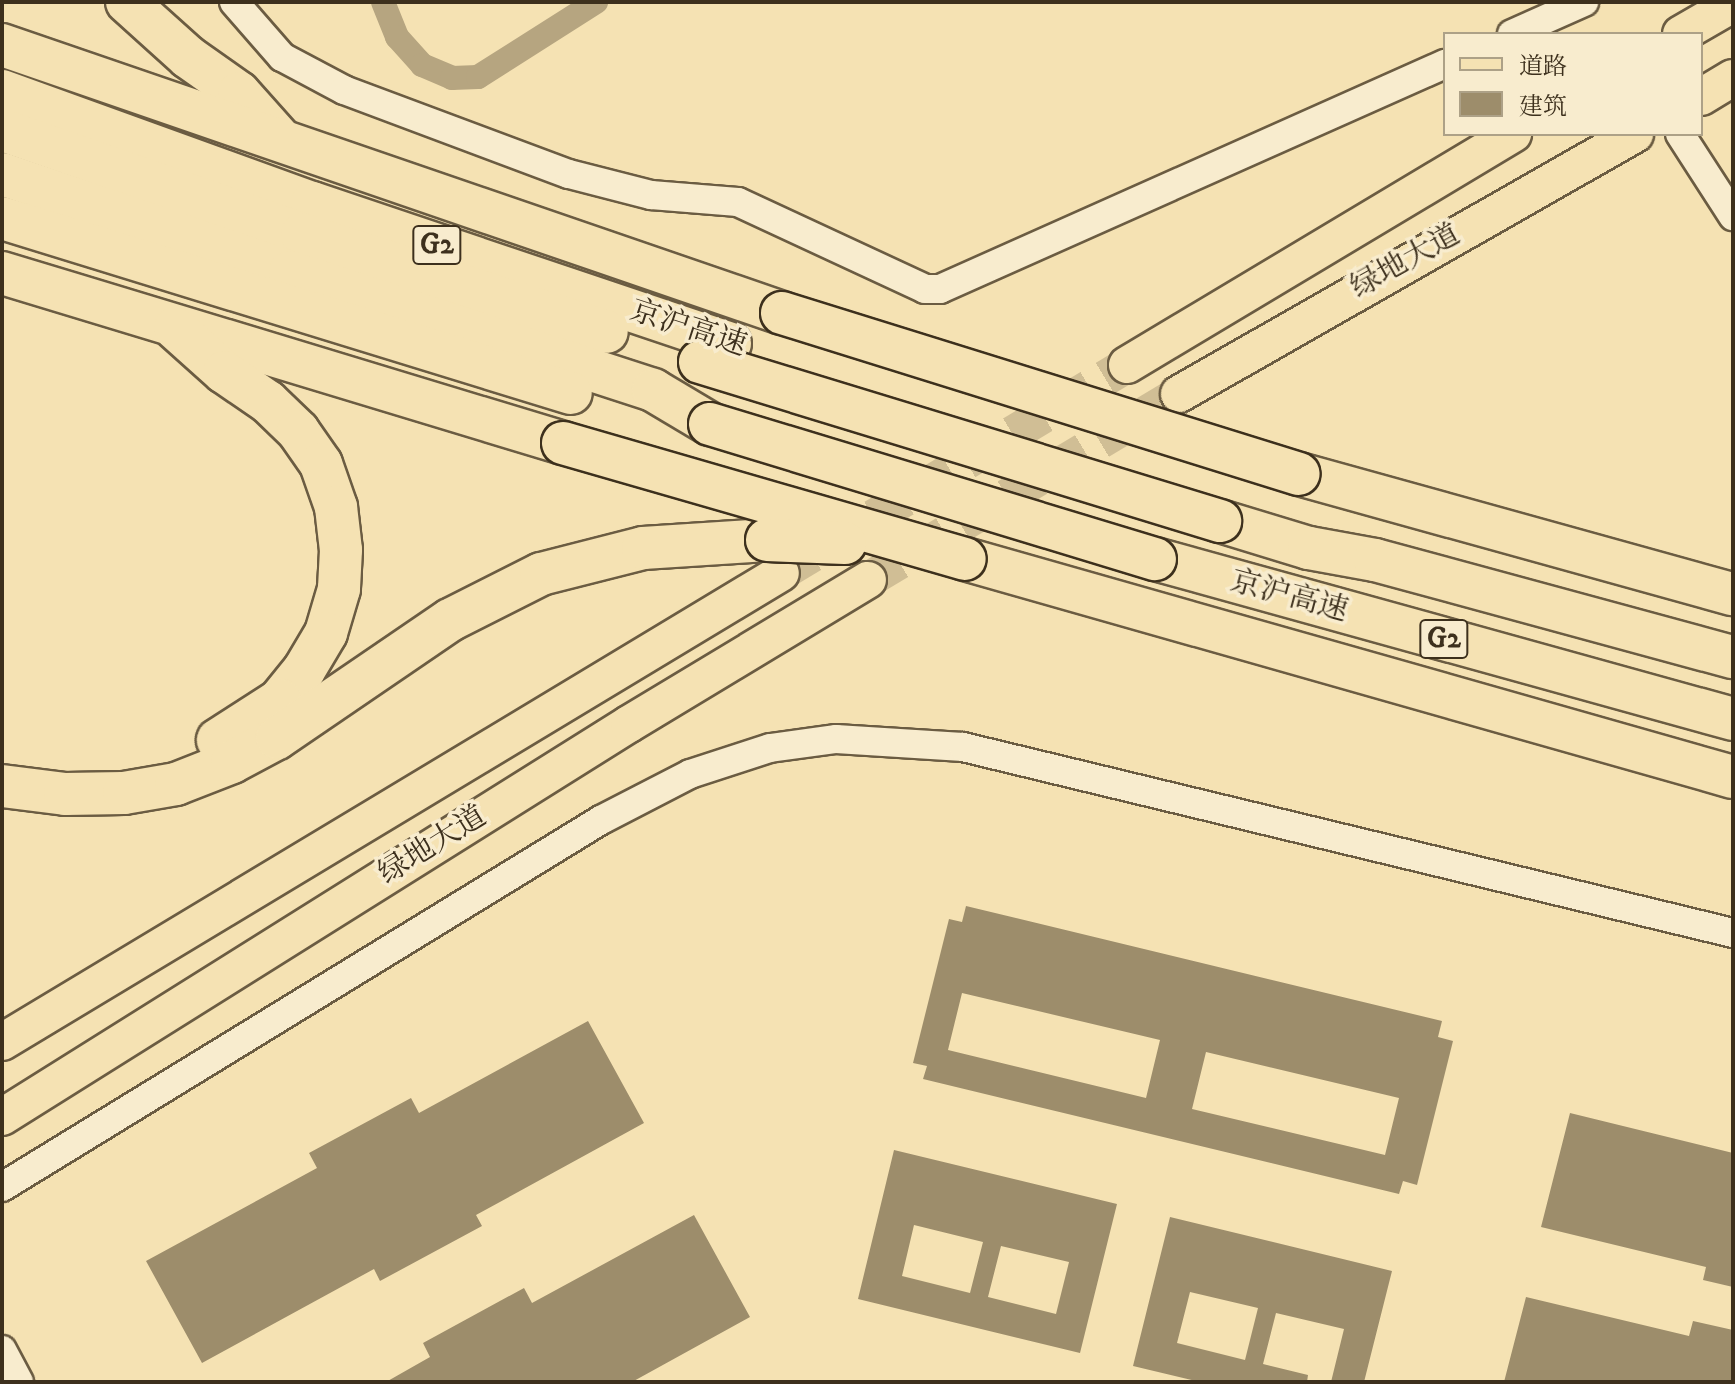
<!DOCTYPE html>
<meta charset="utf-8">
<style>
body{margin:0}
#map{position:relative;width:1735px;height:1384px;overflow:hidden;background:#f5e2b3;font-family:"IM FELL DW Pica","Noto Serif SC",serif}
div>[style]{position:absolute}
.canal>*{height:24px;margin:-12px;padding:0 12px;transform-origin:12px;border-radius:12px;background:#b6a580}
.building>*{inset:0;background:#9d8d6b}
.major-tunnel>*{height:36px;margin-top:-18px;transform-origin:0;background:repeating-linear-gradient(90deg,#d0be95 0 36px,transparent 0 54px)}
.roads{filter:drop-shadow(2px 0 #6b5c42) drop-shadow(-2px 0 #6b5c42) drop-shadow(0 2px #6b5c42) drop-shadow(0 -2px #6b5c42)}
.minor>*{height:28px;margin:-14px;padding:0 14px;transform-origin:14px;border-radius:14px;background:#f8ecce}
.major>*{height:36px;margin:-18px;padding:0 18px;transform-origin:18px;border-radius:18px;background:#f5e2b3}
.highway>*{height:42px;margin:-21px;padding:0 21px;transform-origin:21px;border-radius:21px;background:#f5e2b3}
.bridges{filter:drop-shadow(2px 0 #3d301d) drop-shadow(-2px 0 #3d301d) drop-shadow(0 2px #3d301d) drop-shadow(0 -2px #3d301d)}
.highway-bridge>*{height:42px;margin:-21px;padding:0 21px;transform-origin:21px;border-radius:21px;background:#f5e2b3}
span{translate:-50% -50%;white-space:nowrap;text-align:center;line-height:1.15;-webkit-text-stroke:7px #f8ecce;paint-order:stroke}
.shield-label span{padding:2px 6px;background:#f8ecce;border:2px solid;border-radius:6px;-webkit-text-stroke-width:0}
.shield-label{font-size:28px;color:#3d301d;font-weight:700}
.street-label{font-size:30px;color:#3d301d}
.frame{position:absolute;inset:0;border:4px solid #3d301d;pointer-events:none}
.legend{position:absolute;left:1443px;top:32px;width:260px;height:104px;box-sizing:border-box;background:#f8ecce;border:2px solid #ada187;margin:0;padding:10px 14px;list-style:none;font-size:24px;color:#3d301d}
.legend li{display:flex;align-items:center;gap:16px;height:40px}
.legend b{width:40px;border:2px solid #ada187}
</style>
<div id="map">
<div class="canal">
<i style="left:383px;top:2px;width:38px;rotate:68deg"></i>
<i style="left:397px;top:37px;width:38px;rotate:48deg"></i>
<i style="left:422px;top:65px;width:33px;rotate:23deg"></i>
<i style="left:452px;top:78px;width:26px;rotate:-2deg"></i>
<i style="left:478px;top:77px;width:140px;rotate:-32.4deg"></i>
</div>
<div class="building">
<i style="clip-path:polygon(evenodd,966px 906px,1442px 1021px,1438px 1037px,1453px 1041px,1417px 1185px,1403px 1181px,1399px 1194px,923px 1079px,927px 1066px,913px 1063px,949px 919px,962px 922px,966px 906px,962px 993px,1160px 1040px,1146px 1098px,948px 1050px,962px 993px,966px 906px,1206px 1052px,1399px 1098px,1385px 1155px,1192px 1109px,1206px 1052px)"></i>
<i style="clip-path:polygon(588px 1021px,644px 1123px,476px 1215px,482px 1226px,380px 1281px,374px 1269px,202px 1363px,146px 1261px,317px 1168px,309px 1153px,411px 1098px,419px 1113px)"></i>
<i style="clip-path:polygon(1570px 1113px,1733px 1153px,1733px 1287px,1703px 1280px,1706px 1267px,1541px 1227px)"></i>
<i style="clip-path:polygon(evenodd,894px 1150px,1117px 1204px,1080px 1353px,858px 1299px,894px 1150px,914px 1225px,983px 1242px,970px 1293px,902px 1276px,914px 1225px,894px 1150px,1001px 1246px,1069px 1262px,1056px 1314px,988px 1297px,1001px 1246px)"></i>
<i style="clip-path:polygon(694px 1215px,750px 1317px,632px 1382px,386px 1382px,430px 1357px,423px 1343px,524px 1288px,532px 1303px)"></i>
<i style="clip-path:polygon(evenodd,1170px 1217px,1392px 1271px,1364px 1382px,1331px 1382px,1344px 1329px,1276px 1313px,1263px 1364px,1308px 1375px,1307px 1382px,1200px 1382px,1133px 1366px,1170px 1217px,1190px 1292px,1258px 1308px,1245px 1360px,1177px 1343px,1190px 1292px)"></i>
<i style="clip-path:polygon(1526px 1297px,1689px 1336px,1693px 1321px,1733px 1330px,1733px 1382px,1504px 1382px)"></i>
</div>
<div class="major-tunnel">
<i style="left:781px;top:573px;width:404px;rotate:-31deg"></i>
<i style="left:868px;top:580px;width:362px;rotate:-30.9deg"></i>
</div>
<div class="roads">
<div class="minor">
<i style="left:234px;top:2px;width:73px;rotate:48.9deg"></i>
<i style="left:282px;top:57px;width:70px;rotate:28deg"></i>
<i style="left:344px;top:90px;width:240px;rotate:20.5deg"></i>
<i style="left:569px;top:174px;width:85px;rotate:14.4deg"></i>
<i style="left:651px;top:195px;width:87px;rotate:4.6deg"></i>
<i style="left:738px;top:202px;width:206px;rotate:24.9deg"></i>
<i style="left:925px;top:289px;width:15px"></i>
<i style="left:940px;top:289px;width:553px;rotate:-24.02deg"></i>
<i style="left:1512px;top:34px;width:79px;rotate:-24deg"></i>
<i style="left:1680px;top:134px;width:98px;rotate:57.1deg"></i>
<i style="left:2px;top:1187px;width:702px;rotate:-31.5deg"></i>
<i style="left:601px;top:820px;width:100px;rotate:-27.3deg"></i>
<i style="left:690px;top:774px;width:84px;rotate:-18deg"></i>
<i style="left:770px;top:748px;width:67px;rotate:-7.8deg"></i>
<i style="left:836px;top:739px;width:127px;rotate:3.6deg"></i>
<i style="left:963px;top:747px;width:792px;rotate:13.58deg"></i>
<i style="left:2px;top:1350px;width:36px;rotate:62deg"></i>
</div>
<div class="major">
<i style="left:1681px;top:34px;width:60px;rotate:-30deg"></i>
<i style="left:1701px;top:97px;width:37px;rotate:-31deg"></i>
<i style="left:1127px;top:365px;width:450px;rotate:-30.9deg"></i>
<i style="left:1179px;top:394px;width:525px;rotate:-29.69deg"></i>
<i style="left:2px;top:1042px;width:909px;rotate:-31.05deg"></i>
<i style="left:2px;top:1117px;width:740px;rotate:-32.08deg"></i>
<i style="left:629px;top:724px;width:279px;rotate:-31.1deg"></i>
</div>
<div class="highway">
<i style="left:127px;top:2px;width:82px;rotate:42deg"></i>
<i style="left:188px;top:57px;width:62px;rotate:35.2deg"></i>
<i style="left:239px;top:93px;width:62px;rotate:48.3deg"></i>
<i style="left:2px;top:45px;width:825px;rotate:18.96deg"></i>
<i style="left:2px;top:91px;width:330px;rotate:19.9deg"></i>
<i style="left:312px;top:203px;width:441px;rotate:18.6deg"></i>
<i style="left:2px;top:130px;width:318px;rotate:19.1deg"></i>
<i style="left:302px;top:234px;width:320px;rotate:17.8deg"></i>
<i style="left:2px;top:174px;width:304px;rotate:18.8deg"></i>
<i style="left:290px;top:272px;width:382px;rotate:18deg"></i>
<i style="left:653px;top:390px;width:66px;rotate:30.8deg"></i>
<i style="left:2px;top:218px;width:595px;rotate:17.1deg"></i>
<i style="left:2px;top:273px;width:586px;rotate:16.86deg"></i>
<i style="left:175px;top:328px;width:66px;rotate:41.9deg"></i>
<i style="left:224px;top:372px;width:53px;rotate:34.3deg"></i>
<i style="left:268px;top:402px;width:42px;rotate:44deg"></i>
<i style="left:298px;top:431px;width:40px;rotate:55.1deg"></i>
<i style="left:321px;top:464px;width:46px;rotate:70.8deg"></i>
<i style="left:336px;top:507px;width:43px;rotate:83.4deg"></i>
<i style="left:341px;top:550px;width:39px;rotate:93deg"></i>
<i style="left:339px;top:589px;width:46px;rotate:106.5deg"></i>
<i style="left:326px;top:633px;width:43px;rotate:120.7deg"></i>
<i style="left:304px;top:670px;width:38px;rotate:129deg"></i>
<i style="left:280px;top:700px;width:74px;rotate:147.2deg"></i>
<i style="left:1299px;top:474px;width:450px;rotate:15.5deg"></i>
<i style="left:1220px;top:521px;width:93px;rotate:16.9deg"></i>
<i style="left:1309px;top:548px;width:67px;rotate:10.3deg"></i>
<i style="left:1375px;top:560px;width:371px;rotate:15.2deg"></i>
<i style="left:965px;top:559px;width:798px;rotate:15.85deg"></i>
<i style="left:1155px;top:559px;width:600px;rotate:15.47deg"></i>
<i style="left:2px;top:786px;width:64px;rotate:7.2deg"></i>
<i style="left:65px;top:794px;width:59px;rotate:-1deg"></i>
<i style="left:124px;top:793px;width:53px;rotate:-9.8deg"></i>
<i style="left:176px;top:784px;width:60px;rotate:-21.4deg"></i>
<i style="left:232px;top:762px;width:51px;rotate:-28.1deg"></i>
<i style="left:277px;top:738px;width:209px;rotate:-34.3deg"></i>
<i style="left:450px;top:620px;width:102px;rotate:-26.8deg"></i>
<i style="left:541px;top:574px;width:105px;rotate:-14.3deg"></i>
<i style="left:643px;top:548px;width:124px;rotate:-3.7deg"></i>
</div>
</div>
<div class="bridges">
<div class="highway-bridge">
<i style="left:782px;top:313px;width:541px;rotate:17.3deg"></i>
<i style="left:700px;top:362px;width:544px;rotate:17deg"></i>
<i style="left:710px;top:424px;width:465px;rotate:16.9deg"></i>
<i style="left:563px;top:443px;width:418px;rotate:16.1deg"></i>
<i style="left:767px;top:540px;width:78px;rotate:2.2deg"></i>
</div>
</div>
<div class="shield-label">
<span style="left:437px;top:245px">G2</span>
<span style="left:1444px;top:639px">G2</span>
</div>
<div class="street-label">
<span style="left:1406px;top:262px;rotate:-29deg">绿地大道</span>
<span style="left:688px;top:329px;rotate:18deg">京沪高速</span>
<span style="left:1289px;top:597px;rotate:15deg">京沪高速</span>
<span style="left:433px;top:846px;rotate:-32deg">绿地大道</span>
</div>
<div class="frame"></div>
<ul class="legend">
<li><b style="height:10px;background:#f5e2b3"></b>道路</li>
<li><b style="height:22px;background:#9d8d6b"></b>建筑</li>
</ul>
</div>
